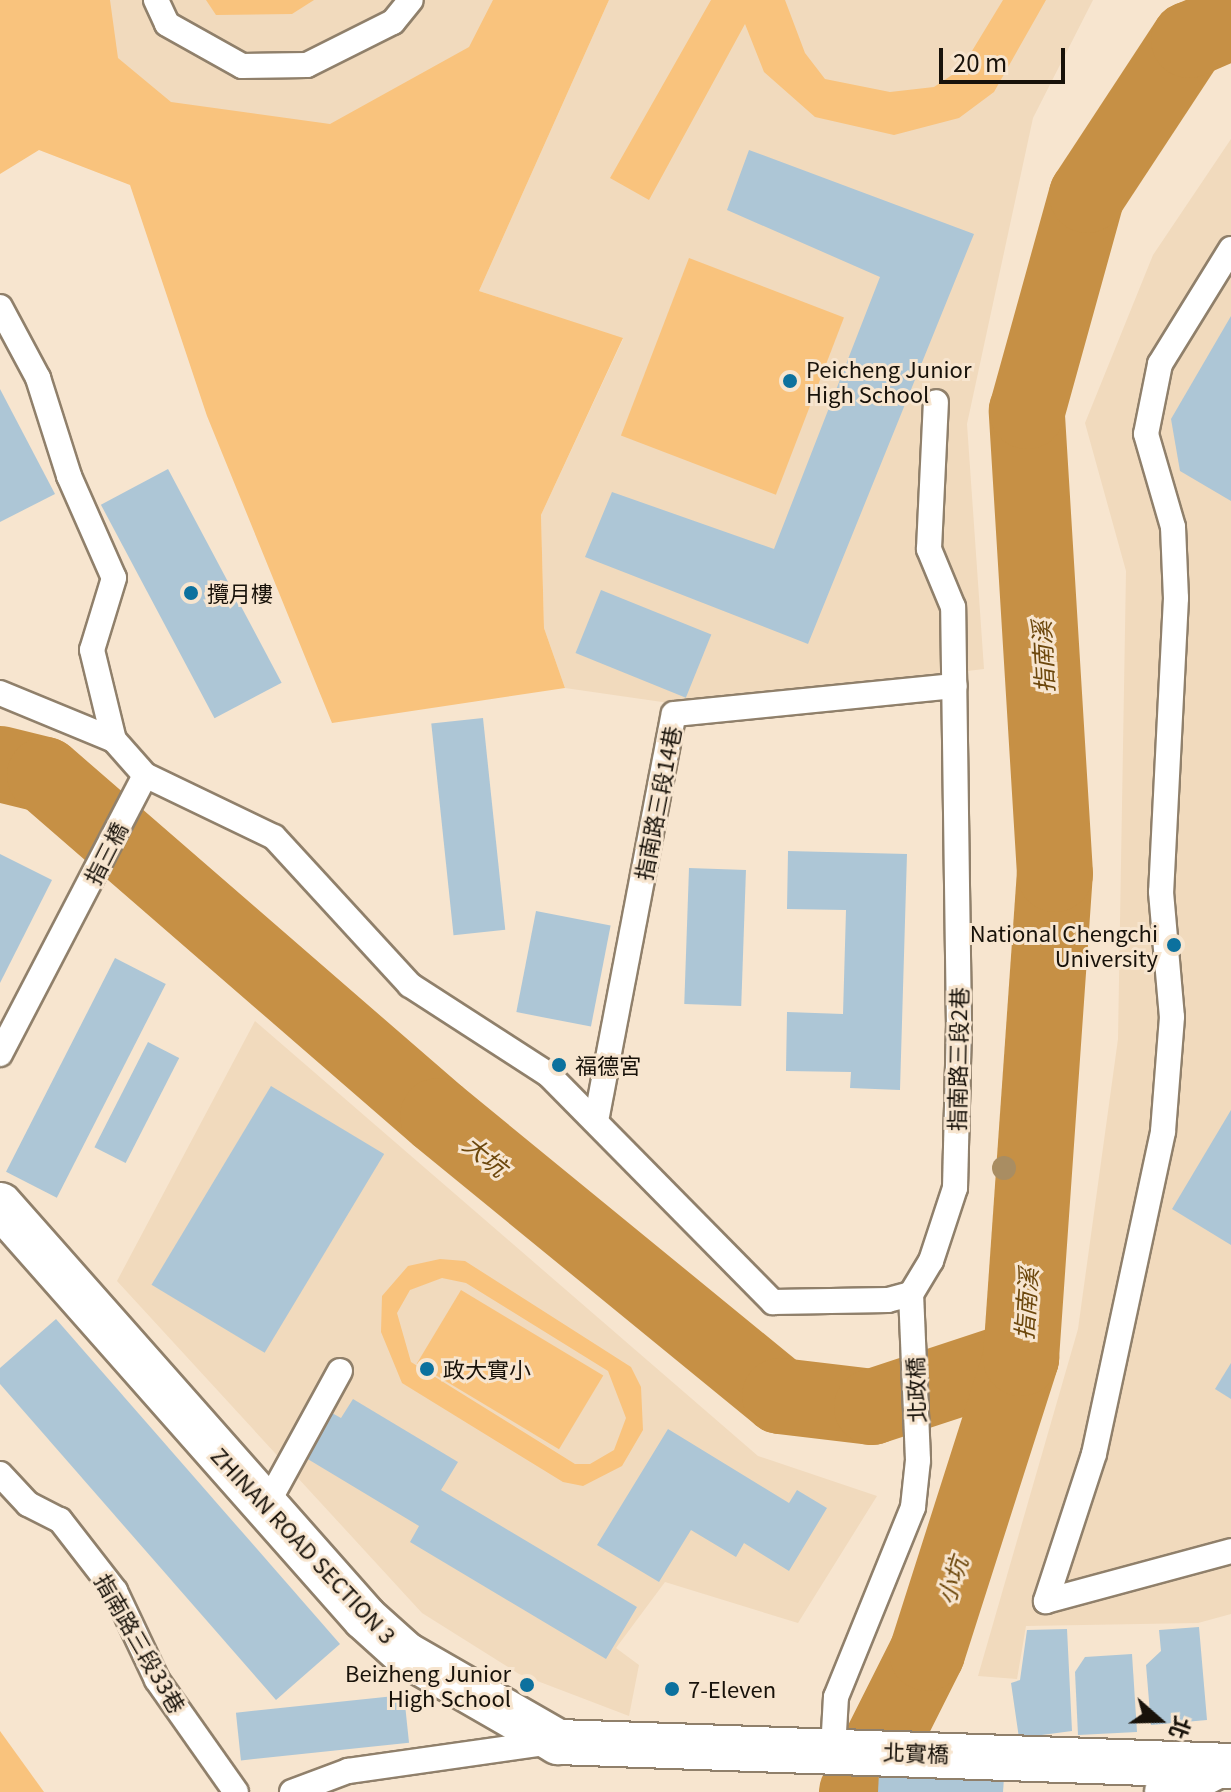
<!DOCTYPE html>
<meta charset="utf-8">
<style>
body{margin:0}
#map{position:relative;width:1231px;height:1792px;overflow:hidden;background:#f7e5cf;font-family:Georgia,"Noto Sans TC",serif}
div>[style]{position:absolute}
.built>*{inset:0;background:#f1dabd}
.green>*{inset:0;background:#f9c37d;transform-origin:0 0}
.river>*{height:76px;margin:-38px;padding:0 38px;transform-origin:38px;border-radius:38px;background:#c69045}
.building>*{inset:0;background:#adc6d6;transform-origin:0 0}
.roads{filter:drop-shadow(2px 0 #90806b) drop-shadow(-2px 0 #90806b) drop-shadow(0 2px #90806b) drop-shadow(0 -2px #90806b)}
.lane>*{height:24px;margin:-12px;padding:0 12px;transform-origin:12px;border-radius:12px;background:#fff}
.street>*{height:44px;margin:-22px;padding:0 22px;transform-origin:22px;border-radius:22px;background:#fff}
.secondary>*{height:44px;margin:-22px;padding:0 22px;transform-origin:22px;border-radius:22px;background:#fff}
.trees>*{width:24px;height:24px;margin:-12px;border-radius:50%;background:#a98d62}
.dots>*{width:22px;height:22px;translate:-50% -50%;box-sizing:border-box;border:4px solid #f7e5cf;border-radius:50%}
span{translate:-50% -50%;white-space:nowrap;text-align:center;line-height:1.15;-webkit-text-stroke:6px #f7e5cf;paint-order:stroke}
.poi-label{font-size:22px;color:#18120a}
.left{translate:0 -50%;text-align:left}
.right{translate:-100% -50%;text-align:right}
.street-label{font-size:22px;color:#18120a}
.water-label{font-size:24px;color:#6c470c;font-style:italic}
.north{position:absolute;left:1119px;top:1680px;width:80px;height:80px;-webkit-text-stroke:6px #f7e5cf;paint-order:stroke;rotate:110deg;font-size:22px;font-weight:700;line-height:32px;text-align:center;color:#18120a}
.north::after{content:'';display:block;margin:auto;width:28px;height:36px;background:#18120a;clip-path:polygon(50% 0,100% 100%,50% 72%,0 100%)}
.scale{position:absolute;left:939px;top:48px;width:126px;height:36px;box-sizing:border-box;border:4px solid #18120a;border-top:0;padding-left:10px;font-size:24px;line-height:28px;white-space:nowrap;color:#18120a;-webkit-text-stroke:6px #f7e5cf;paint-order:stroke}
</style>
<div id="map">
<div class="built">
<i style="clip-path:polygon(0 0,603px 0,447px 297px)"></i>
<i style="clip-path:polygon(609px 0,1093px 0,1033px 118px,967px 424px,984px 669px,683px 705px,565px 688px,544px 628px,541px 515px,623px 339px,479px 291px)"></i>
<i style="clip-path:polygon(1231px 139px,1231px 1614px,1198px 1623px,1026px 1626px,1017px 1679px,978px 1676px,1078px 1329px,1118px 1039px,1126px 571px,1085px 423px,1153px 255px)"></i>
<i style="clip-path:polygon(255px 1021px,758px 1456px,877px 1496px,798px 1623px,665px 1582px,616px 1648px,639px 1665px,629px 1716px,519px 1674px,422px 1613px,117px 1281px)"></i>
</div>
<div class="green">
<i style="clip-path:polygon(0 0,110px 0,118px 58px,171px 102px,330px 124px,469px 47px,493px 0,609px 0,479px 291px,623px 338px,541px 515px,544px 628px,565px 688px,332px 723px,207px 416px,130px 185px,39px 150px,0 174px)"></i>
<i style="clip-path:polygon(206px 0,314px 0,292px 14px,216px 15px)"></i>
<i style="clip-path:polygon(711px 0,785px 0,805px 53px,825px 79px,890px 92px,934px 87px,961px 69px,1003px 0,1046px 0,994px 92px,959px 118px,894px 135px,815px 117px,764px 72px,745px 24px,649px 200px,610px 178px)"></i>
<i style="left:689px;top:258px;width:166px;height:190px;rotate:21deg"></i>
<i style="clip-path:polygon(evenodd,440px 1259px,465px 1261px,631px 1367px,641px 1387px,643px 1430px,622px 1466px,583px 1486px,563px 1482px,402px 1383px,381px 1332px,382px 1296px,408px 1266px,440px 1259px,442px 1278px,466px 1283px,608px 1371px,626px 1418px,614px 1450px,590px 1464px,575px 1464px,411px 1362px,397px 1313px,410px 1290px,442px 1278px)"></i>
<i style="left:461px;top:1290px;width:166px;height:86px;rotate:31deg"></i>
<i style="clip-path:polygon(0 1731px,44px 1792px,0 1792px)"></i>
</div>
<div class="river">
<i style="left:0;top:764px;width:46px;rotate:13.7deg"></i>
<i style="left:45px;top:775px;width:520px;rotate:40.95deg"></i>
<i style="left:438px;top:1116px;width:442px;rotate:39.3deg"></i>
<i style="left:780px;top:1396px;width:93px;rotate:6.8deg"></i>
<i style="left:872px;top:1407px;width:157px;rotate:-18.2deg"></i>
<i style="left:857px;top:1792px;width:156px;rotate:-63.3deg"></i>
<i style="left:927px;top:1653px;width:310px;rotate:-72.3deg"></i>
<i style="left:1021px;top:1358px;width:485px;rotate:-86deg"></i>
<i style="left:1055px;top:874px;width:464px;rotate:-93.5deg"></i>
<i style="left:1027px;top:411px;width:224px;rotate:-74.5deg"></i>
<i style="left:1087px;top:195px;width:186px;rotate:-56.7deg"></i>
<i style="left:1189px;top:40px;width:46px;rotate:-23.2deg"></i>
</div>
<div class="building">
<i style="clip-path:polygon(749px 150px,974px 234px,808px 644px,585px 557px,612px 492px,774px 549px,880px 277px,727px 210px)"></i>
<i style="clip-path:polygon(1231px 316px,1231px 501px,1180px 471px,1171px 419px)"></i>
<i style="clip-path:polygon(0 389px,55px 494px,0 522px)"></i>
<i style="left:168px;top:469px;width:242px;height:76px;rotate:62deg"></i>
<i style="left:601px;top:590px;width:119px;height:68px;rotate:22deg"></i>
<i style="left:483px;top:718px;width:213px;height:52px;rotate:84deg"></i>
<i style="clip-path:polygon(788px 851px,907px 854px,900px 1090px,850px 1088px,851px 1072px,786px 1071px,787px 1012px,843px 1014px,846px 910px,787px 909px)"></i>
<i style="clip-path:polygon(0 854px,52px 880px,0 983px)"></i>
<i style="left:689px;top:868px;width:57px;height:136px;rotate:2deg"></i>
<i style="left:536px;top:911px;width:76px;height:103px;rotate:11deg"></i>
<i style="left:115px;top:958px;width:57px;height:240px;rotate:27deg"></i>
<i style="left:148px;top:1042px;width:35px;height:118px;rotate:27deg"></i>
<i style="left:271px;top:1086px;width:132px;height:232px;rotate:31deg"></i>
<i style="clip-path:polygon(1231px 1110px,1231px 1245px,1172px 1209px)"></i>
<i style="clip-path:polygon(56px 1319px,340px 1644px,276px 1700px,0 1384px,0 1368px)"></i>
<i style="clip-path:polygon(1231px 1363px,1231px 1399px,1215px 1389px)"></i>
<i style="clip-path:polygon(353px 1399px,458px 1462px,441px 1490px,637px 1607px,606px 1659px,410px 1542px,419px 1526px,306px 1458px,332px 1413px,341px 1418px)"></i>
<i style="clip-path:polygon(668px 1429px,789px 1503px,797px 1490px,827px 1508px,789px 1571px,744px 1543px,736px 1557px,691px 1530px,659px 1582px,597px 1545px)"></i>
<i style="clip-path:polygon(1199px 1627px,1207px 1720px,1151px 1725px,1146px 1665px,1161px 1651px,1159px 1630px)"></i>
<i style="clip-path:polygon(1067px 1629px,1072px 1731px,1019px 1738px,1011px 1683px,1020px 1680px,1027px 1630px)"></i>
<i style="clip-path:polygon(1132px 1654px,1137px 1732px,1078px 1735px,1075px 1672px,1085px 1657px)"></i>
<i style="left:404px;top:1695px;width:48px;height:169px;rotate:84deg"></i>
<i style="clip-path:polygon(879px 1773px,1004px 1778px,1003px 1792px,878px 1792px)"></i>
</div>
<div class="roads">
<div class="lane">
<i style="left:156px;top:0;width:26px;rotate:65deg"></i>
<i style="left:167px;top:24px;width:86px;rotate:29.2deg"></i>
<i style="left:242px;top:66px;width:65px;rotate:-0.9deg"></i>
<i style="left:307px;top:65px;width:96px;rotate:-26.6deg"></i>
<i style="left:393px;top:22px;width:28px;rotate:-51deg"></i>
<i style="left:1231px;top:249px;width:135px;rotate:121.7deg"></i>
<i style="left:1160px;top:364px;width:71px;rotate:101.3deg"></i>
<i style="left:1146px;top:434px;width:97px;rotate:73.8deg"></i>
<i style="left:1173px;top:527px;width:71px;rotate:87.6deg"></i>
<i style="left:1176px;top:598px;width:294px;rotate:92.9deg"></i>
<i style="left:1161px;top:892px;width:125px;rotate:85deg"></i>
<i style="left:1172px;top:1017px;width:115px;rotate:94.5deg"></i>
<i style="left:1163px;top:1132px;width:329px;rotate:102.1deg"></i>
<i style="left:1094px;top:1454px;width:155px;rotate:108.1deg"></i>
<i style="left:1046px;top:1601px;width:192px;rotate:-15.1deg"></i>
<i style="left:0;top:307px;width:81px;rotate:61.8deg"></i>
<i style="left:38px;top:378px;width:103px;rotate:72.4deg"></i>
<i style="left:69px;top:476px;width:111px;rotate:66.2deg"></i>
<i style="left:114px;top:578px;width:75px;rotate:107deg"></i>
<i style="left:92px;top:650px;width:93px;rotate:76.3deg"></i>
<i style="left:0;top:693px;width:123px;rotate:22.4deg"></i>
<i style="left:114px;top:740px;width:47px;rotate:48.5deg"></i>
<i style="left:145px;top:775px;width:143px;rotate:25.7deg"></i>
<i style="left:274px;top:837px;width:201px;rotate:47.4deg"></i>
<i style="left:410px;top:985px;width:166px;rotate:32.9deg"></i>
<i style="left:549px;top:1075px;width:319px;rotate:45.4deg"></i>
<i style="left:773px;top:1302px;width:115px;rotate:-1deg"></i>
<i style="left:888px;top:1300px;width:24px;rotate:-15deg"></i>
<i style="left:0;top:1054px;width:314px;rotate:-62.5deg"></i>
<i style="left:596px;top:1121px;width:414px;rotate:-79.2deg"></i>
<i style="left:674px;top:714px;width:282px;rotate:-5.7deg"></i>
<i style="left:911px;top:1294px;width:39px;rotate:-59deg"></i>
<i style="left:931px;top:1261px;width:77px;rotate:-71.8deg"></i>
<i style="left:955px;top:1188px;width:161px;rotate:-88.6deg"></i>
<i style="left:959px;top:1027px;width:420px;rotate:-90.8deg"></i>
<i style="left:953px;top:607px;width:63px;rotate:-112.5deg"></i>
<i style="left:929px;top:549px;width:147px;rotate:-87.3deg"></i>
<i style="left:0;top:1474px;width:41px;rotate:47deg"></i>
<i style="left:28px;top:1504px;width:36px;rotate:27deg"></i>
<i style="left:60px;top:1520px;width:90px;rotate:52.2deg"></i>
<i style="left:115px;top:1591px;width:98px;rotate:64.7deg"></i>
<i style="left:157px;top:1680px;width:137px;rotate:54.8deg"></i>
<i style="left:266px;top:1506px;width:154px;rotate:-61.3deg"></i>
<i style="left:833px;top:1750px;width:53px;rotate:-86.8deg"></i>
<i style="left:836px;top:1697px;width:205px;rotate:-67.9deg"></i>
<i style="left:913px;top:1507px;width:47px;rotate:-83.9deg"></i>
<i style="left:918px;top:1460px;width:166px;rotate:-92.4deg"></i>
<i style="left:292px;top:1792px;width:60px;rotate:-20.6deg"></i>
<i style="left:348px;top:1771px;width:205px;rotate:-8.1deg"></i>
</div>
<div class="street">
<i style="left:1167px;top:1792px;width:52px;rotate:-27.6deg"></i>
</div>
<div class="secondary">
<i style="left:0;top:1205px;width:551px;rotate:48.53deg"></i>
<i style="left:365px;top:1618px;width:54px;rotate:42deg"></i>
<i style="left:405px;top:1654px;width:177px;rotate:29.9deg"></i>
<i style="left:558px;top:1742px;width:673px;rotate:2.04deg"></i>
</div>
</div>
<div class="trees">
<i style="left:1004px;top:1168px"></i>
</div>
<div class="dots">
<i style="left:790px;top:381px;background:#0c719e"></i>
<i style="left:191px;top:593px;background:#0c719e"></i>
<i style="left:1174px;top:945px;background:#0c719e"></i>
<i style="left:559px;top:1065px;background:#0c719e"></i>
<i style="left:427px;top:1369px;background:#0c719e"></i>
<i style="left:527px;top:1685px;background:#0c719e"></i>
<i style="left:672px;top:1689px;background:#0c719e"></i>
</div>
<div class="poi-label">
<span class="left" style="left:806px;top:381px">Peicheng Junior<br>High School</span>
<span class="left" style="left:207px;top:593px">攬月樓</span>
<span class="right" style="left:1158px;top:945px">National Chengchi<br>University</span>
<span class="left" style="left:575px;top:1065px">福德宮</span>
<span class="left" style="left:443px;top:1369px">政大實小</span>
<span class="right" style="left:511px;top:1685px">Beizheng Junior<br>High School</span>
<span class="left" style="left:688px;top:1689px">7-Eleven</span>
</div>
<div class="street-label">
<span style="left:657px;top:803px;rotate:-79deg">指南路三段14巷</span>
<span style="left:105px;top:853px;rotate:-63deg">指三橋</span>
<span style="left:957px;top:1059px;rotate:-89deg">指南路三段2巷</span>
<span style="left:915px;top:1390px;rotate:-92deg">北政橋</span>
<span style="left:304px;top:1545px;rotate:47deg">ZHINAN ROAD SECTION 3</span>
<span style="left:141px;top:1643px;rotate:60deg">指南路三段33巷</span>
<span style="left:916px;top:1752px;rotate:2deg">北實橋</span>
</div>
<div class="water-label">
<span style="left:1042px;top:657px;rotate:-93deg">指南溪</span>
<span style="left:486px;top:1155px;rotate:39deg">大坑</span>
<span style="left:1025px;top:1304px;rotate:-86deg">指南溪</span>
<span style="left:951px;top:1580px;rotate:-72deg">小坑</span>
</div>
<div class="north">北</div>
<div class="scale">20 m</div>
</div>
